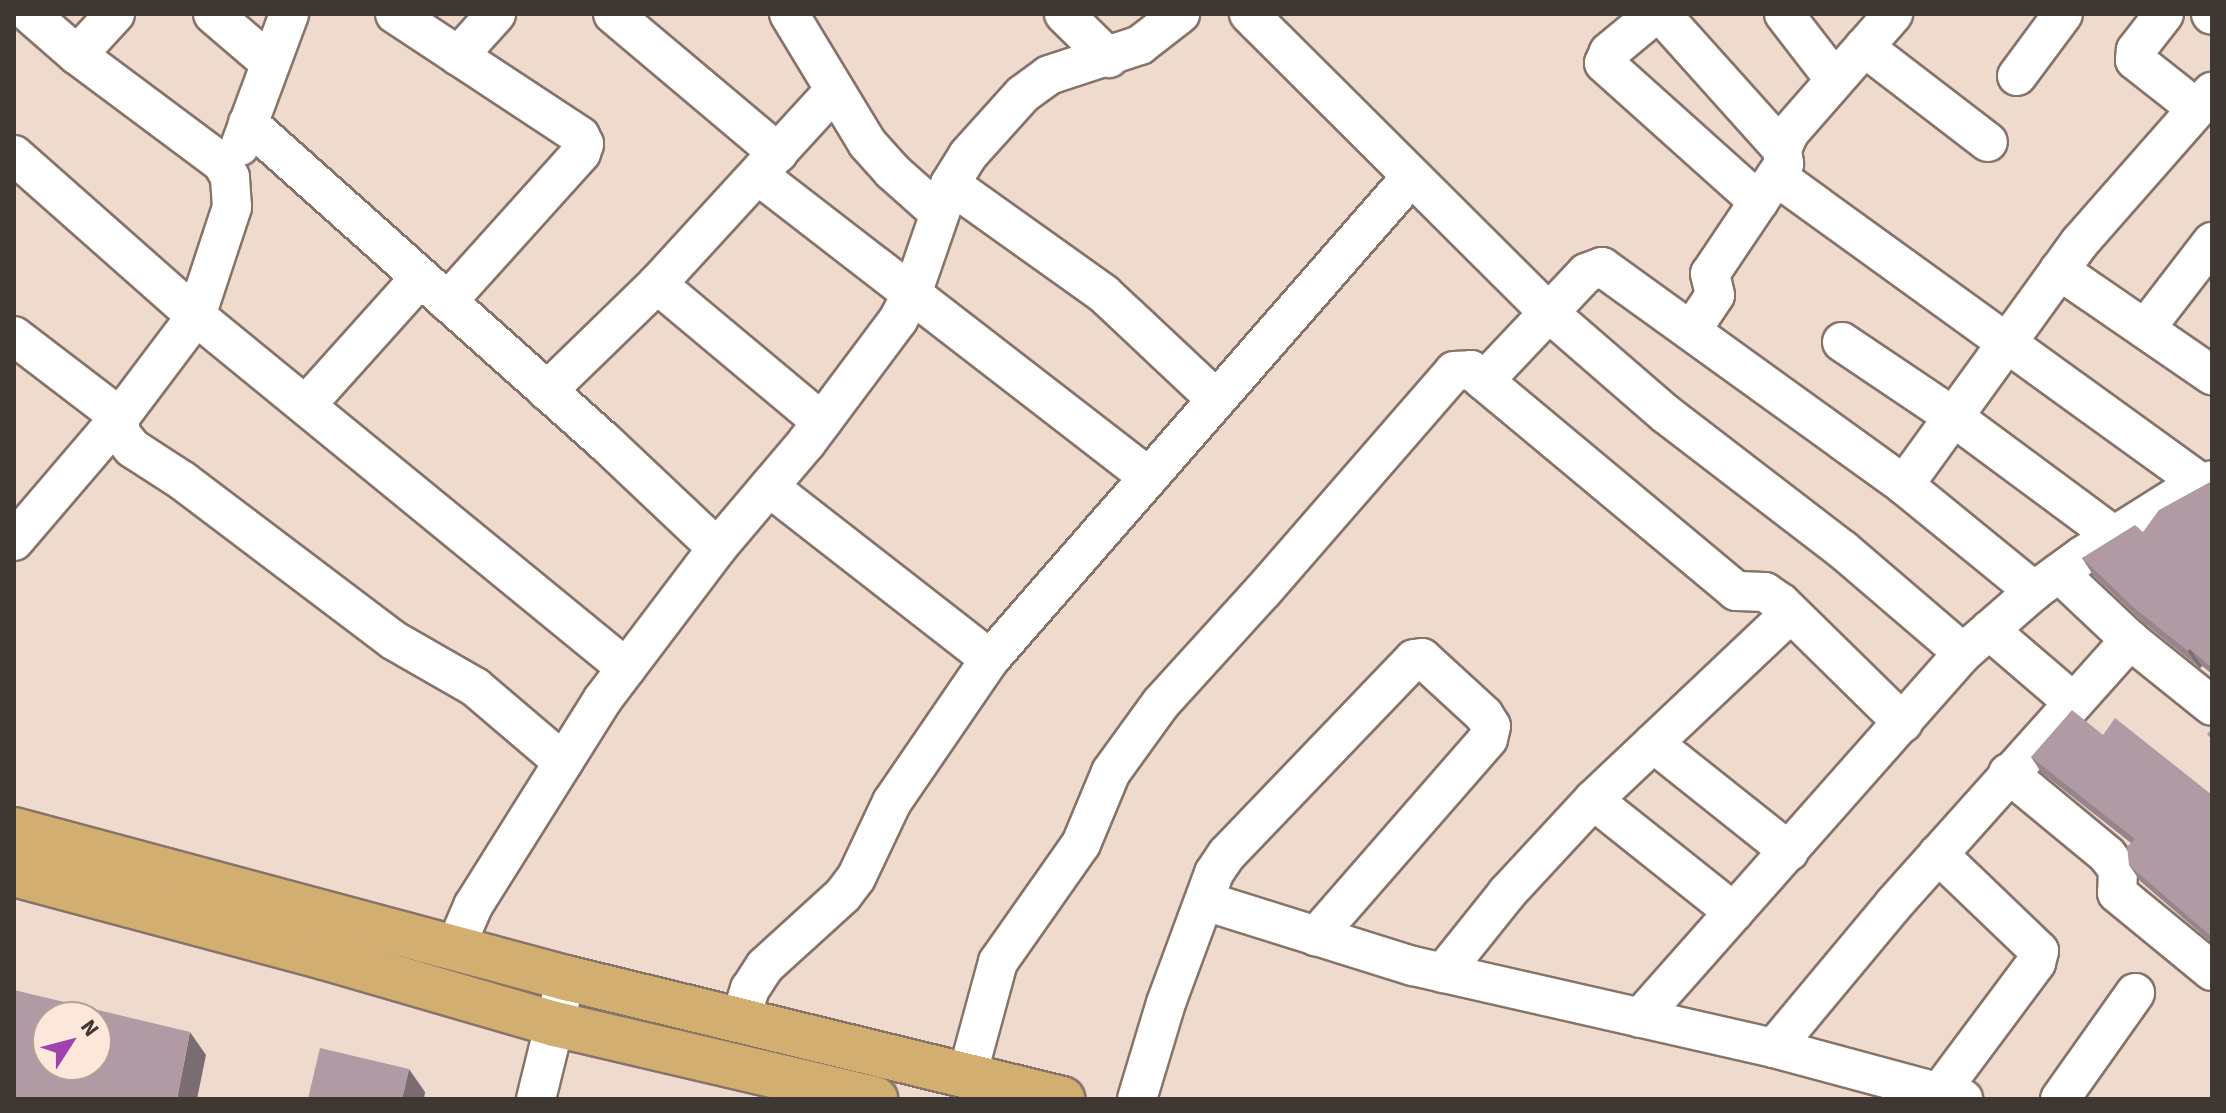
<!DOCTYPE html>
<style>
body{margin:0}
#map{position:relative;width:2226px;height:1113px;overflow:hidden;background:#efdace;font-family:"Source Sans 3",sans-serif}
div>[style]{position:absolute}
.roads{filter:drop-shadow(2px 0 #877469) drop-shadow(-2px 0 #877469) drop-shadow(0 2px #877469) drop-shadow(0 -2px #877469)}
.minor>*{height:38px;margin:-19px;padding:0 19px;transform-origin:19px;border-radius:19px;background:#fff}
.primary>*{height:44px;margin:-22px;padding:0 22px;transform-origin:22px;border-radius:22px;background:#d3ae71}
.wall>*{inset:0;background:#97848c}
.shaded-wall>*{inset:0;background:#7b6c72;transform-origin:0 0}
.building>*{inset:0;background:#b09aa3}
span{translate:-50% -50%;white-space:nowrap;text-align:center;line-height:1.15;-webkit-text-stroke:6px #fde7db;paint-order:stroke}
.frame{position:absolute;inset:0;border:16px solid #3f3732;pointer-events:none}
.north{position:absolute;left:32px;top:1001px;width:80px;height:80px;box-sizing:border-box;background:#fde7db;border:2px solid #b1a197;border-radius:50%;rotate:54deg;font-size:22px;font-weight:700;line-height:32px;text-align:center;color:#3f3732}
.north::after{content:'';display:block;margin:auto;width:28px;height:36px;background:#9f43ad;clip-path:polygon(50% 0,100% 100%,50% 72%,0 100%)}
</style>
<div id="map">
<div class="roads">
<div class="minor">
<i style="left:213px;top:14px;width:75px;rotate:40.7deg"></i>
<i style="left:395px;top:14px;width:222px;rotate:33.4deg"></i>
<i style="left:580px;top:136px;width:9px;rotate:63deg"></i>
<i style="left:584px;top:144px;width:9px;rotate:108deg"></i>
<i style="left:581px;top:153px;width:200px;rotate:132deg"></i>
<i style="left:613px;top:14px;width:216px;rotate:40.1deg"></i>
<i style="left:789px;top:14px;width:151px;rotate:58.8deg"></i>
<i style="left:867px;top:143px;width:38px;rotate:48deg"></i>
<i style="left:892px;top:171px;width:62px;rotate:41.7deg"></i>
<i style="left:1064px;top:14px;width:63px;rotate:44.4deg"></i>
<i style="left:1249px;top:14px;width:422px;rotate:44.9deg"></i>
<i style="left:1548px;top:312px;width:157px;rotate:40.9deg"></i>
<i style="left:1667px;top:415px;width:222px;rotate:37.5deg"></i>
<i style="left:1843px;top:550px;width:158px;rotate:40.6deg"></i>
<i style="left:1655px;top:14px;width:60px;rotate:140.4deg"></i>
<i style="left:1609px;top:52px;width:12px;rotate:114deg"></i>
<i style="left:1604px;top:63px;width:208px;rotate:41.9deg"></i>
<i style="left:1661px;top:14px;width:181px;rotate:48.1deg"></i>
<i style="left:1784px;top:14px;width:83px;rotate:52.3deg"></i>
<i style="left:2164px;top:14px;width:46px;rotate:127.9deg"></i>
<i style="left:2136px;top:50px;width:10px;rotate:96deg"></i>
<i style="left:2135px;top:60px;width:79px;rotate:38.3deg"></i>
<i style="left:2211px;top:14px;width:1px;rotate:45deg"></i>
<i style="left:1864px;top:47px;width:156px;rotate:37.5deg"></i>
<i style="left:77px;top:55px;width:56px;rotate:-47.2deg"></i>
<i style="left:458px;top:56px;width:57px;rotate:-47.9deg"></i>
<i style="left:2017px;top:76px;width:77px;rotate:-53.4deg"></i>
<i style="left:248px;top:123px;width:479px;rotate:41.8deg"></i>
<i style="left:605px;top:442px;width:154px;rotate:43.4deg"></i>
<i style="left:240px;top:146px;width:141px;rotate:-69.6deg"></i>
<i style="left:14px;top:155px;width:243px;rotate:41.5deg"></i>
<i style="left:196px;top:316px;width:556px;rotate:39.3deg"></i>
<i style="left:758px;top:175px;width:494px;rotate:37.7deg"></i>
<i style="left:1776px;top:176px;width:526px;rotate:35.87deg"></i>
<i style="left:950px;top:184px;width:189px;rotate:35.5deg"></i>
<i style="left:1104px;top:294px;width:154px;rotate:43.2deg"></i>
<i style="left:2059px;top:270px;width:186px;rotate:34.5deg"></i>
<i style="left:657px;top:284px;width:215px;rotate:39.9deg"></i>
<i style="left:2145px;top:329px;width:110px;rotate:-52.4deg"></i>
<i style="left:1691px;top:331px;width:43px;rotate:-56.3deg"></i>
<i style="left:1715px;top:295px;width:22px;rotate:-103deg"></i>
<i style="left:1710px;top:274px;width:133px;rotate:-56.1deg"></i>
<i style="left:1784px;top:164px;width:15px;rotate:-98deg"></i>
<i style="left:1782px;top:149px;width:17px;rotate:-66deg"></i>
<i style="left:1789px;top:133px;width:158px;rotate:-48.8deg"></i>
<i style="left:14px;top:336px;width:133px;rotate:37.4deg"></i>
<i style="left:120px;top:417px;width:16px;rotate:90deg"></i>
<i style="left:120px;top:433px;width:19px;rotate:51deg"></i>
<i style="left:132px;top:448px;width:61px;rotate:32.9deg"></i>
<i style="left:183px;top:481px;width:263px;rotate:37.1deg"></i>
<i style="left:393px;top:640px;width:95px;rotate:29.8deg"></i>
<i style="left:475px;top:687px;width:116px;rotate:40.4deg"></i>
<i style="left:1842px;top:342px;width:133px;rotate:33.9deg"></i>
<i style="left:1952px;top:416px;width:200px;rotate:36.5deg"></i>
<i style="left:1484px;top:381px;width:149px;rotate:-46.6deg"></i>
<i style="left:1586px;top:273px;width:17px;rotate:-21deg"></i>
<i style="left:1602px;top:267px;width:372px;rotate:35.8deg"></i>
<i style="left:1904px;top:485px;width:168px;rotate:39.2deg"></i>
<i style="left:547px;top:391px;width:153px;rotate:-44.2deg"></i>
<i style="left:657px;top:284px;width:262px;rotate:-47.5deg"></i>
<i style="left:306px;top:405px;width:171px;rotate:-48.1deg"></i>
<i style="left:1904px;top:485px;width:300px;rotate:-54.1deg"></i>
<i style="left:2080px;top:242px;width:200px;rotate:-48.7deg"></i>
<i style="left:769px;top:487px;width:280px;rotate:37.9deg"></i>
<i style="left:14px;top:541px;width:163px;rotate:-49.5deg"></i>
<i style="left:120px;top:417px;width:126px;rotate:-53deg"></i>
<i style="left:196px;top:316px;width:115px;rotate:-71.7deg"></i>
<i style="left:232px;top:207px;width:30px;rotate:-94deg"></i>
<i style="left:230px;top:177px;width:16px;rotate:-120deg"></i>
<i style="left:222px;top:163px;width:181px;rotate:-143.3deg"></i>
<i style="left:77px;top:55px;width:62px;rotate:-138.9deg"></i>
<i style="left:2059px;top:573px;width:98px;rotate:43.3deg"></i>
<i style="left:2130px;top:640px;width:105px;rotate:38.8deg"></i>
<i style="left:1989px;top:630px;width:111px;rotate:40.6deg"></i>
<i style="left:1653px;top:743px;width:174px;rotate:38.5deg"></i>
<i style="left:2008px;top:773px;width:129px;rotate:39.6deg"></i>
<i style="left:2107px;top:855px;width:18px;rotate:52deg"></i>
<i style="left:2118px;top:869px;width:24px;rotate:92deg"></i>
<i style="left:2117px;top:893px;width:123px;rotate:39.4deg"></i>
<i style="left:1593px;top:800px;width:180px;rotate:38.5deg"></i>
<i style="left:1938px;top:854px;width:140px;rotate:43.8deg"></i>
<i style="left:2039px;top:951px;width:12px;rotate:104deg"></i>
<i style="left:2036px;top:963px;width:162px;rotate:126.7deg"></i>
<i style="left:1205px;top:901px;width:218px;rotate:17.4deg"></i>
<i style="left:1413px;top:966px;width:370px;rotate:12.8deg"></i>
<i style="left:1774px;top:1048px;width:196px;rotate:15.1deg"></i>
<i style="left:455px;top:948px;width:46px;rotate:-66.8deg"></i>
<i style="left:473px;top:906px;width:244px;rotate:-57.9deg"></i>
<i style="left:603px;top:699px;width:189px;rotate:-52.9deg"></i>
<i style="left:717px;top:548px;width:138px;rotate:-49.7deg"></i>
<i style="left:806px;top:443px;width:154px;rotate:-53.2deg"></i>
<i style="left:898px;top:320px;width:30px;rotate:-62deg"></i>
<i style="left:912px;top:294px;width:116px;rotate:-70.9deg"></i>
<i style="left:950px;top:184px;width:34px;rotate:-58deg"></i>
<i style="left:968px;top:155px;width:82px;rotate:-48deg"></i>
<i style="left:1023px;top:94px;width:32px;rotate:-36deg"></i>
<i style="left:1049px;top:75px;width:96px;rotate:-18.2deg"></i>
<i style="left:1140px;top:45px;width:51px;rotate:-37.8deg"></i>
<i style="left:1443px;top:973px;width:102px;rotate:-51.3deg"></i>
<i style="left:1507px;top:893px;width:127px;rotate:-47.2deg"></i>
<i style="left:1593px;top:800px;width:272px;rotate:-43.4deg"></i>
<i style="left:1640px;top:1018px;width:487px;rotate:-48.5deg"></i>
<i style="left:1963px;top:653px;width:94px;rotate:-41.1deg"></i>
<i style="left:2034px;top:591px;width:59px;rotate:-36.1deg"></i>
<i style="left:2082px;top:556px;width:115px;rotate:-32.2deg"></i>
<i style="left:2179px;top:495px;width:36px;rotate:-24deg"></i>
<i style="left:740px;top:1021px;width:34px;rotate:-73deg"></i>
<i style="left:750px;top:989px;width:27px;rotate:-57deg"></i>
<i style="left:765px;top:966px;width:105px;rotate:-42.3deg"></i>
<i style="left:843px;top:895px;width:21px;rotate:-53deg"></i>
<i style="left:856px;top:878px;width:84px;rotate:-64.7deg"></i>
<i style="left:892px;top:802px;width:173px;rotate:-55.6deg"></i>
<i style="left:990px;top:659px;width:640px;rotate:-48.86deg"></i>
<i style="left:1774px;top:1048px;width:186px;rotate:-50.2deg"></i>
<i style="left:1893px;top:905px;width:356px;rotate:-48.2deg"></i>
<i style="left:967px;top:1076px;width:118px;rotate:-74.8deg"></i>
<i style="left:998px;top:962px;width:144px;rotate:-54.9deg"></i>
<i style="left:1081px;top:844px;width:78px;rotate:-67.4deg"></i>
<i style="left:1111px;top:772px;width:85px;rotate:-54.1deg"></i>
<i style="left:1161px;top:703px;width:151px;rotate:-47.7deg"></i>
<i style="left:1263px;top:591px;width:291px;rotate:-49deg"></i>
<i style="left:1454px;top:371px;width:17px;rotate:-3deg"></i>
<i style="left:1471px;top:370px;width:345px;rotate:39.8deg"></i>
<i style="left:1736px;top:591px;width:29px;rotate:2deg"></i>
<i style="left:1765px;top:592px;width:19px;rotate:35deg"></i>
<i style="left:1781px;top:603px;width:171px;rotate:44.5deg"></i>
<i style="left:536px;top:1099px;width:125px;rotate:-76.1deg"></i>
<i style="left:1137px;top:1099px;width:100px;rotate:-73.2deg"></i>
<i style="left:1166px;top:1003px;width:139px;rotate:-69.7deg"></i>
<i style="left:1214px;top:873px;width:23px;rotate:-56deg"></i>
<i style="left:1227px;top:854px;width:270px;rotate:-46.2deg"></i>
<i style="left:1414px;top:659px;width:8px;rotate:-7deg"></i>
<i style="left:1422px;top:658px;width:84px;rotate:42.6deg"></i>
<i style="left:1484px;top:715px;width:13px;rotate:58deg"></i>
<i style="left:1491px;top:726px;width:13px;rotate:103deg"></i>
<i style="left:1488px;top:739px;width:262px;rotate:131.1deg"></i>
<i style="left:2060px;top:1099px;width:130px;rotate:-54.7deg"></i>
</div>
<div class="primary">
<i style="left:14px;top:830px;width:571px;rotate:15.01deg"></i>
<i style="left:566px;top:978px;width:511px;rotate:13.71deg"></i>
<i style="left:14px;top:874px;width:321px;rotate:15deg"></i>
<i style="left:324px;top:957px;width:241px;rotate:16.2deg"></i>
<i style="left:555px;top:1024px;width:329px;rotate:13.2deg"></i>
</div>
</div>
<div class="wall">
<i style="clip-path:polygon(2212px 481px,2212px 674px,2202px 666px,2200px 668px,2144px 623px,2093px 575px,2082px 558px,2143px 532px)"></i>
<i style="clip-path:polygon(2103px 735px,2212px 795px,2212px 943px,2140px 881px,2129px 865px,2131px 843px,2041px 772px,2031px 757px)"></i>
</div>
<div class="shaded-wall">
<i style="left:2190px;top:649px;width:21px;height:3px;rotate:55deg"></i>
<i style="clip-path:polygon(190px 1032px,206px 1055px,197px 1099px,177px 1099px)"></i>
<i style="clip-path:polygon(409px 1069px,425px 1092px,424px 1099px,402px 1099px)"></i>
</div>
<div class="building">
<i style="clip-path:polygon(2212px 481px,2212px 668px,2190px 649px,2188px 651px,2133px 607px,2082px 558px,2135px 525px,2143px 532px,2159px 510px)"></i>
<i style="clip-path:polygon(2072px 710px,2103px 735px,2115px 718px,2212px 795px,2212px 937px,2129px 865px,2127px 847px,2135px 839px,2031px 757px)"></i>
<i style="clip-path:polygon(2212px 729px,2212px 740px,2207px 734px)"></i>
<i style="clip-path:polygon(evenodd,14px 990px,190px 1032px,177px 1099px,14px 1099px,14px 990px,48px 1017px,96px 1017px,96px 1065px,48px 1065px,48px 1017px)"></i>
<i style="clip-path:polygon(320px 1048px,409px 1069px,402px 1099px,308px 1099px)"></i>
</div>
<div class="frame"></div>
<div class="north">N</div>
</div>
